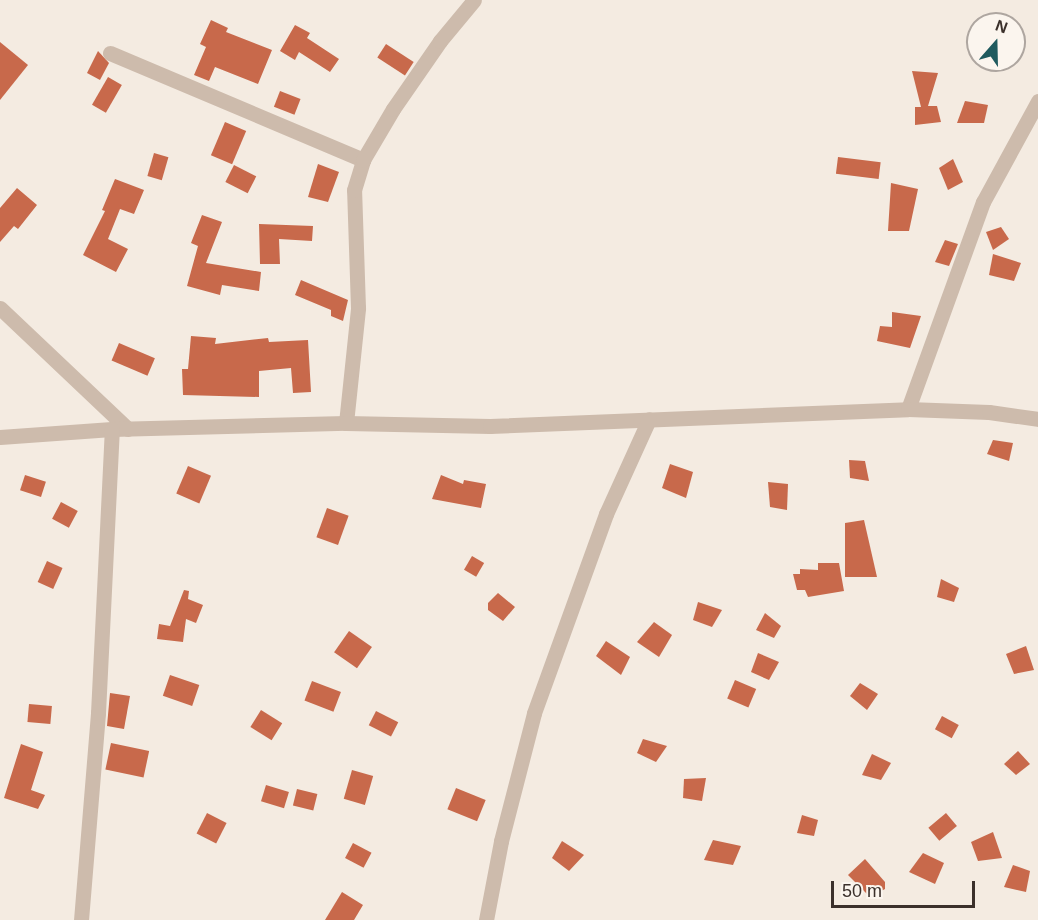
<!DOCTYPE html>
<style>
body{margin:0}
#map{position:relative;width:1038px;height:920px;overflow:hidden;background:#f4ebe1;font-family:Arial,sans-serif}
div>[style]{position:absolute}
.building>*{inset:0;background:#c8694b;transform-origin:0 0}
.minor>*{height:15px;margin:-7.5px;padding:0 7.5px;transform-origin:7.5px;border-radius:7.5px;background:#cdbbac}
span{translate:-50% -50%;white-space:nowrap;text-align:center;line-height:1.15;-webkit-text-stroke:4.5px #fbf5ee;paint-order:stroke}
.north{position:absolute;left:966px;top:12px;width:60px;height:60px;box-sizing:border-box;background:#fbf5ee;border:2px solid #aea6a0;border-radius:50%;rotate:20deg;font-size:16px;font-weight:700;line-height:24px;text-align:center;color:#3b302b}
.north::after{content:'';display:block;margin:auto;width:21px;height:27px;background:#1f5a5e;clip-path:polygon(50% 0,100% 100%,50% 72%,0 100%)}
.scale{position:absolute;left:831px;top:881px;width:144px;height:27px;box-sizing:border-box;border:3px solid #3b302b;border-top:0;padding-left:8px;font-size:18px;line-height:21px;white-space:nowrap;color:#3b302b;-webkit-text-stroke:4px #fbf5ee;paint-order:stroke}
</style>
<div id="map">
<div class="building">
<i style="clip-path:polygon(211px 20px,228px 28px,226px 32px,272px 50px,258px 84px,215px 67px,209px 81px,194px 75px,206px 47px,200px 44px)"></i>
<i style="clip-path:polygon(295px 25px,310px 33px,307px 38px,339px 59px,330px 72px,299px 52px,295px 60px,280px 51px)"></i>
<i style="clip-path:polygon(0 42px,28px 65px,0 100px)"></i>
<i style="left:386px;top:44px;width:33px;height:16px;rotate:33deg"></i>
<i style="clip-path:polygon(98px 51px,109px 63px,100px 80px,87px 73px)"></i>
<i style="clip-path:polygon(912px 71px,938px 73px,928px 106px,937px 106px,941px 122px,915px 125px,915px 107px,921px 107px)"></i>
<i style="left:108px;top:77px;width:16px;height:32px;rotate:30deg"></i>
<i style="left:280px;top:91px;width:22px;height:17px;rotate:21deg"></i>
<i style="clip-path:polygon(965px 101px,988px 105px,984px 123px,957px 123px)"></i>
<i style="left:225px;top:122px;width:23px;height:36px;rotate:23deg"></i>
<i style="left:154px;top:153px;width:15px;height:24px;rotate:16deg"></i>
<i style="left:838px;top:157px;width:43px;height:17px;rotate:7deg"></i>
<i style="clip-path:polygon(953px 159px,963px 182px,948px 190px,939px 168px)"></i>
<i style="clip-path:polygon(318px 164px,339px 172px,328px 202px,308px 197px)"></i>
<i style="left:234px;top:165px;width:25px;height:19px;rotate:27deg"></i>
<i style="clip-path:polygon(115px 179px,144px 190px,134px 214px,120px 209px,108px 239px,128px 249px,116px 272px,83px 255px,105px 211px,102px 210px)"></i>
<i style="clip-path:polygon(891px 183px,918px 189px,909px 231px,888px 231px)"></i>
<i style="clip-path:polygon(17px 188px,37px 205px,18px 229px,14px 226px,0 242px,0 208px)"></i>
<i style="clip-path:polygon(202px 215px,222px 222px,206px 263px,261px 272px,259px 291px,222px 285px,220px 295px,187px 286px,198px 246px,191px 243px)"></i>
<i style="clip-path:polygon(259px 224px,313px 226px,312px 241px,279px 239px,280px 264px,260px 264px)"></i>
<i style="clip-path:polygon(1001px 227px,1009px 239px,993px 250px,986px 232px)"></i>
<i style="clip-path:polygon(945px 240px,958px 244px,949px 266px,935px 262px)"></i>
<i style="clip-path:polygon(993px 254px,1021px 263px,1014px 281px,989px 275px)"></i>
<i style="clip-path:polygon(301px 280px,348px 300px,343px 321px,331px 316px,331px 310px,295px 295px)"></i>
<i style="clip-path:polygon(892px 312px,921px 316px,910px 348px,877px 341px,880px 326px,892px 327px)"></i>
<i style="clip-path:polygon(191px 336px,216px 338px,215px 344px,268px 338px,269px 342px,308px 340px,311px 392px,293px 393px,291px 368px,259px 371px,259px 397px,183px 395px,182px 369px,188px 369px)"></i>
<i style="left:119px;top:343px;width:39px;height:19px;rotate:23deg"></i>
<i style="clip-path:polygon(993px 440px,1013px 443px,1009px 461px,987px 454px)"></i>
<i style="clip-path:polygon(849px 460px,865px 461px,869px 481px,850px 478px)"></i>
<i style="clip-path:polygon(670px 464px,693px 472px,686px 498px,662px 488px)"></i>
<i style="left:188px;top:466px;width:25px;height:30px;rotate:23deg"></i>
<i style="left:25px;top:475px;width:22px;height:16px;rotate:18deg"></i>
<i style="clip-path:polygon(441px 475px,463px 484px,464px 480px,486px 484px,481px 508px,432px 499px)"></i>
<i style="clip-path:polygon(768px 482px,788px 484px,787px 510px,770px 507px)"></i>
<i style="left:61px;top:502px;width:19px;height:19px;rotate:28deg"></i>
<i style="left:327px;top:508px;width:23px;height:31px;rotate:20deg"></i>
<i style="clip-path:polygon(864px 520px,877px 577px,845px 577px,845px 523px)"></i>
<i style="left:472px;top:556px;width:14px;height:16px;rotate:30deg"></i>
<i style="left:47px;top:561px;width:17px;height:23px;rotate:24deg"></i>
<i style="clip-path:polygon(818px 563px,839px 563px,844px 591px,808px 597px,805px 590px,797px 590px,793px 574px,800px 574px,800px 569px,818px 570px)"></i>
<i style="clip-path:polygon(941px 579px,959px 588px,954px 602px,937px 597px)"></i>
<i style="clip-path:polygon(184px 590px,189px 591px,188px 599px,203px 605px,196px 623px,186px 619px,183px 642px,157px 639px,159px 624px,170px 626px)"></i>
<i style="clip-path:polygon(498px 593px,515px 607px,503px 621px,488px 610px,488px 603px)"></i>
<i style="clip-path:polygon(698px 602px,722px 610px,712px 627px,693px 620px)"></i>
<i style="clip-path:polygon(765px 613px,781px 626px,774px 638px,756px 630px)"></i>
<i style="clip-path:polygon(654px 622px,672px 635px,659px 657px,637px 642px)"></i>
<i style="left:349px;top:631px;width:28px;height:26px;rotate:35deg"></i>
<i style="clip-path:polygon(606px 641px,630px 657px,621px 675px,596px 656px)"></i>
<i style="clip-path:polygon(1026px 646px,1034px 670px,1014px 674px,1006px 654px)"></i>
<i style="clip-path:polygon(758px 653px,779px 662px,769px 680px,751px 672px)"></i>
<i style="left:170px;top:675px;width:31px;height:22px;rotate:19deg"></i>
<i style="left:735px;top:680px;width:23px;height:20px;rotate:23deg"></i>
<i style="left:312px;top:681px;width:31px;height:21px;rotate:21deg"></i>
<i style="clip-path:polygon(860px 683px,878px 694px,867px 710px,850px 696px)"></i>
<i style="clip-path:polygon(110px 693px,130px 696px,124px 729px,107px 726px)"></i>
<i style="left:29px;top:704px;width:23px;height:18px;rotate:5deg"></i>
<i style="left:261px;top:710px;width:25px;height:20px;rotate:32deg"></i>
<i style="left:376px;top:711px;width:25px;height:16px;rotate:27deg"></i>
<i style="left:942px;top:716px;width:19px;height:15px;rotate:28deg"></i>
<i style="clip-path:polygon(643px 739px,667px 746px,656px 762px,637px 753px)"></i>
<i style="left:111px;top:743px;width:39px;height:27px;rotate:12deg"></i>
<i style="clip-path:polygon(21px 744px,43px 752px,31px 790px,45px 795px,38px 809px,4px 798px)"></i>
<i style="clip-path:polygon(1018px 751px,1030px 764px,1016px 775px,1004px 764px)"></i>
<i style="clip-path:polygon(872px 754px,891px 763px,881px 780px,862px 775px)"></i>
<i style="left:352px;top:770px;width:22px;height:30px;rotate:16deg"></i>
<i style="clip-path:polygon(706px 778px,702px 801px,683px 798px,684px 779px)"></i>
<i style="left:266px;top:785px;width:24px;height:17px;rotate:17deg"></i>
<i style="left:456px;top:788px;width:32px;height:23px;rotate:22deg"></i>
<i style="left:297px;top:789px;width:21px;height:17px;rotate:14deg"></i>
<i style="left:207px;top:813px;width:22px;height:23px;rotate:27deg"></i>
<i style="left:946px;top:813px;width:17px;height:23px;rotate:50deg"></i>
<i style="clip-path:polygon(802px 815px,818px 820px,814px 836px,797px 833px)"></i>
<i style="clip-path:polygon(993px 832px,1002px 858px,978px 861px,971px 842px)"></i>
<i style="clip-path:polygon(713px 840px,741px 846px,733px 865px,704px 860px)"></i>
<i style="clip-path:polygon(562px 841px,584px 855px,569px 871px,552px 858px)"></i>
<i style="left:353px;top:843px;width:21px;height:17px;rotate:28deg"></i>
<i style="clip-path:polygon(923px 853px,944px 863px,935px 884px,909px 872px)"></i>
<i style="clip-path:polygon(865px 859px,885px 882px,885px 889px,870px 897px,848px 875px)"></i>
<i style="clip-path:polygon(1013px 865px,1030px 871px,1026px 892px,1004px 887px)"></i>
<i style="clip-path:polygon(342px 892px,363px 905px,354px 920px,325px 920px)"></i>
</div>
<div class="minor">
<i style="left:110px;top:53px;width:275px;rotate:22.9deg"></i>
<i style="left:0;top:308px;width:176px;rotate:43.4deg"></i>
<i style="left:908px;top:409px;width:220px;rotate:-70.1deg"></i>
<i style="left:983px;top:202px;width:115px;rotate:-61.4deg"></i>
<i style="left:346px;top:423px;width:116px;rotate:-84deg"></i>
<i style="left:358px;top:308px;width:118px;rotate:-91.9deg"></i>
<i style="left:354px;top:190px;width:31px;rotate:-73deg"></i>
<i style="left:363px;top:160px;width:59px;rotate:-59.5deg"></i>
<i style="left:393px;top:109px;width:83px;rotate:-55.3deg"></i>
<i style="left:440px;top:41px;width:53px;rotate:-50.3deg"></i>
<i style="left:0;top:437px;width:112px;rotate:-4.1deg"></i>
<i style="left:112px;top:429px;width:234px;rotate:-1.5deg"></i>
<i style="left:346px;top:423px;width:144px;rotate:1.2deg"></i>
<i style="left:490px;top:426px;width:418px;rotate:-2.3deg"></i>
<i style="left:908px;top:409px;width:81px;rotate:2.1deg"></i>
<i style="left:989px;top:412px;width:49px;rotate:8.1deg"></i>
<i style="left:81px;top:920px;width:208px;rotate:-85.3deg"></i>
<i style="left:98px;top:713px;width:284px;rotate:-87.2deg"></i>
<i style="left:486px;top:920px;width:80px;rotate:-79.2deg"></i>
<i style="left:501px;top:841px;width:132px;rotate:-75.5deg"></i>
<i style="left:534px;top:713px;width:212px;rotate:-70.1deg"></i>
<i style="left:606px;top:514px;width:104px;rotate:-65.6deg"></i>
</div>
<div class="north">N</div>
<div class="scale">50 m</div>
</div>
